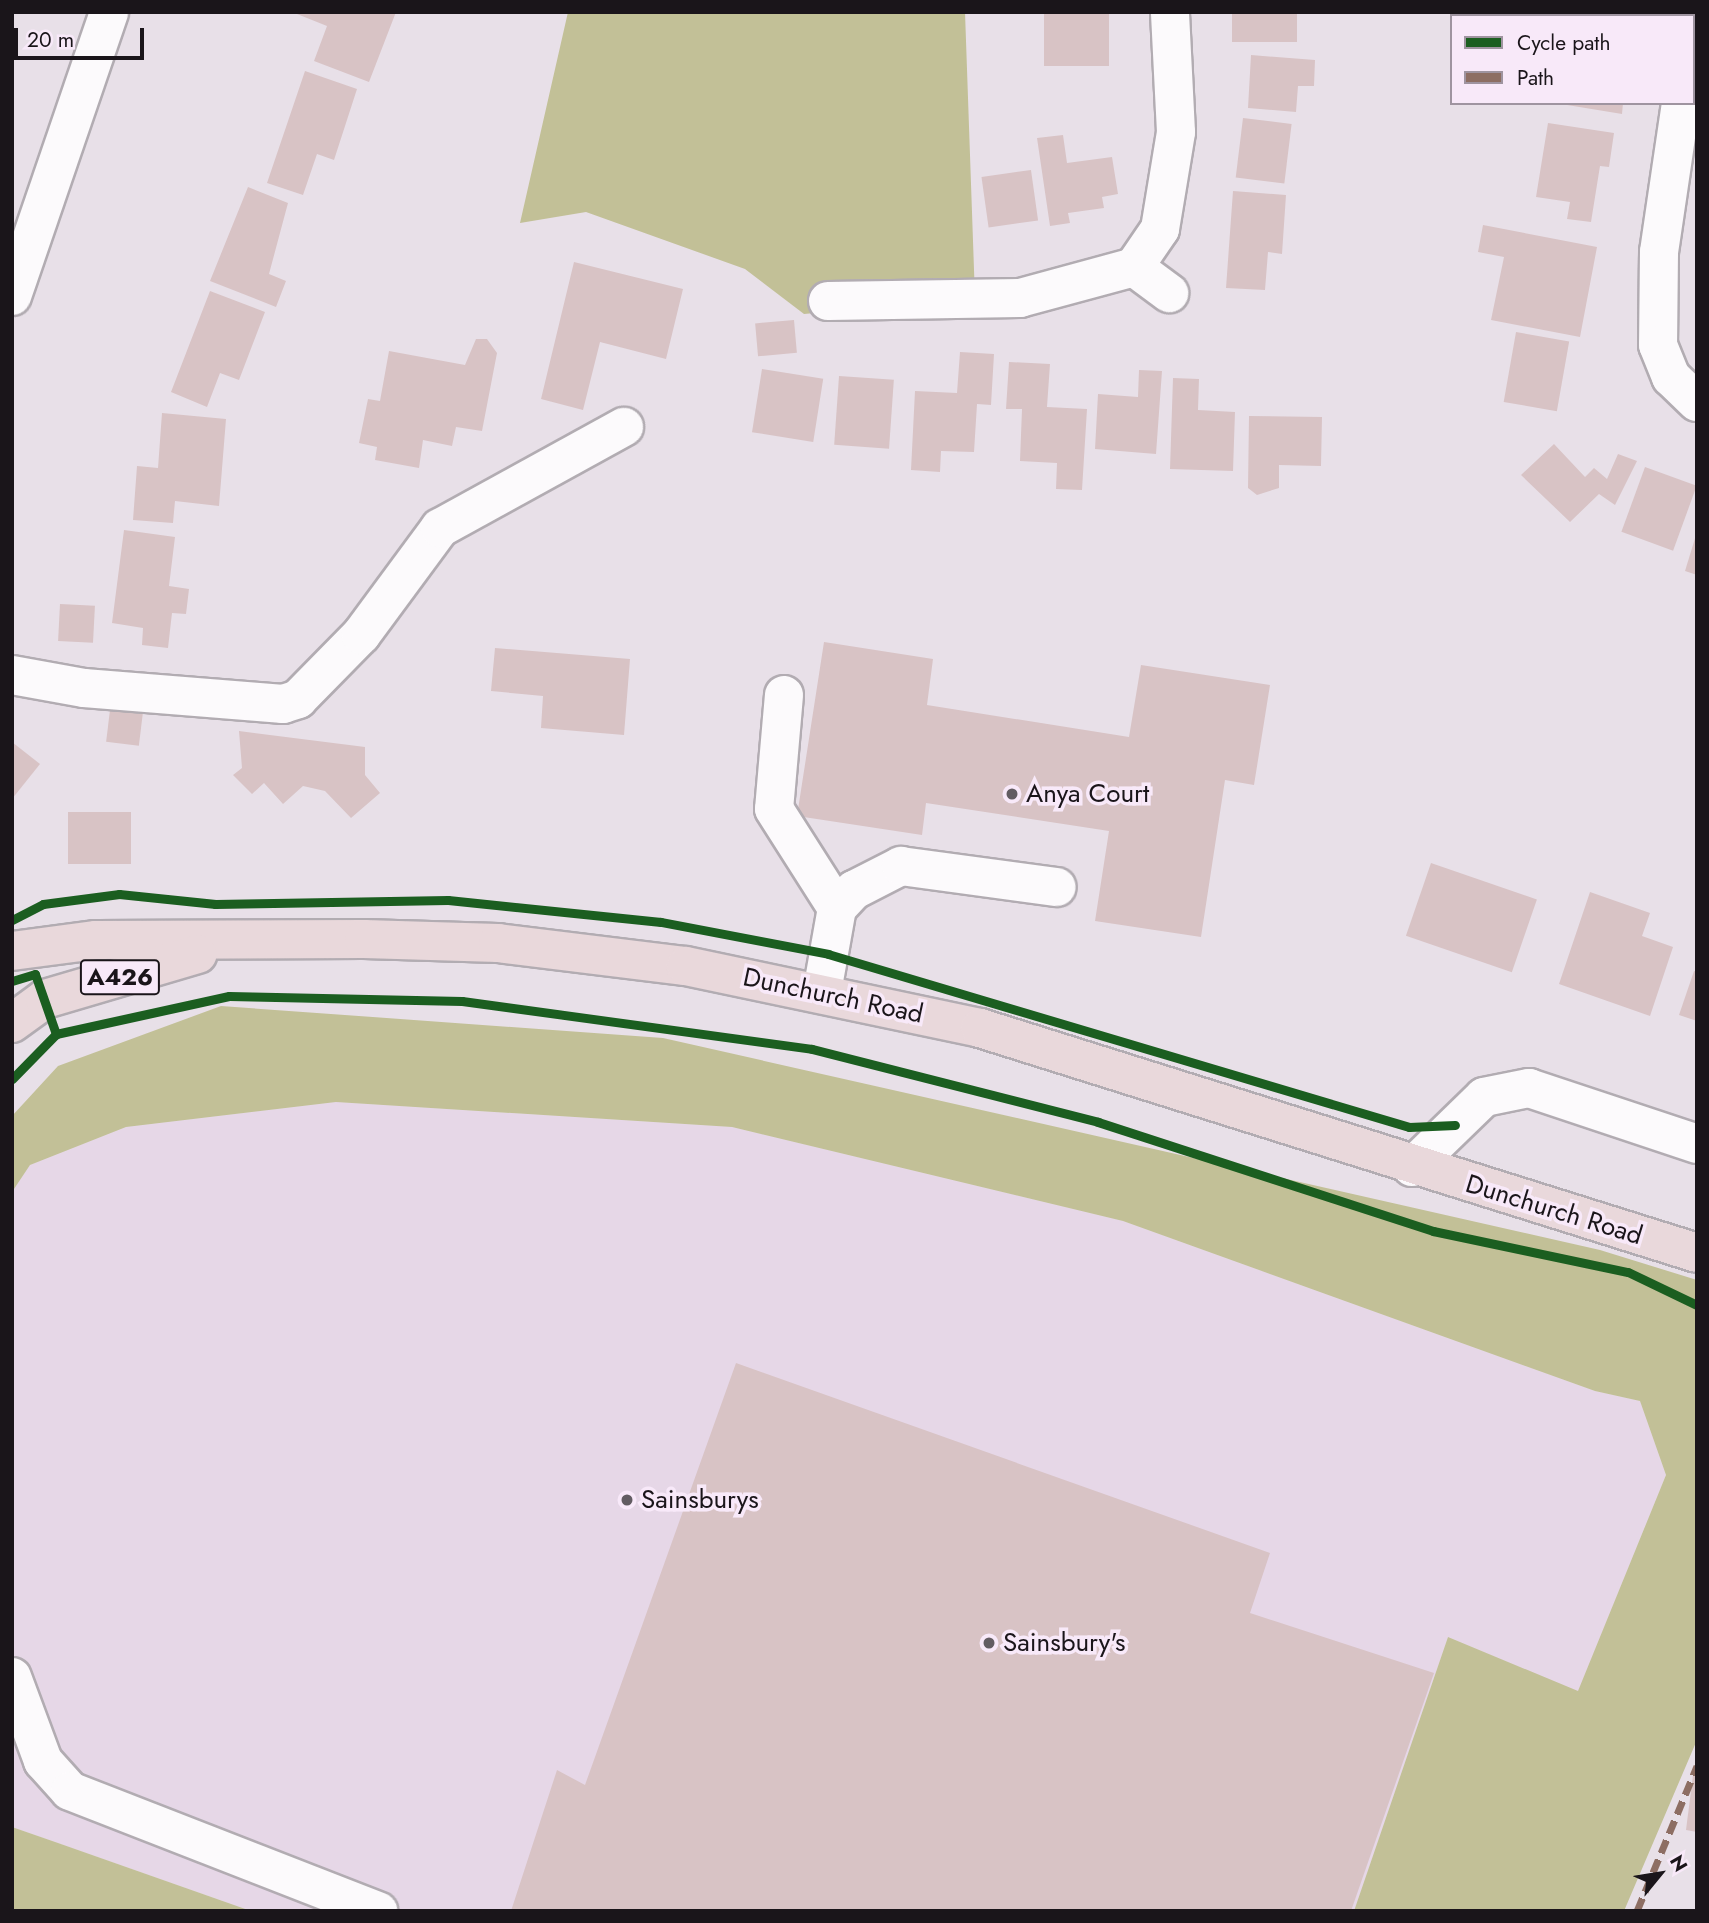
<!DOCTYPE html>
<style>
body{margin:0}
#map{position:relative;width:1709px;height:1923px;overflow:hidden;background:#e8e0e8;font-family:Jost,sans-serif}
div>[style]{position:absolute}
.built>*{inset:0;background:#e6d7e7}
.forest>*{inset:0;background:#c2c097}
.building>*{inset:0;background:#d8c3c5;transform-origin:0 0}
.roads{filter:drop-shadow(2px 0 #b2acb2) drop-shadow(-2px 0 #b2acb2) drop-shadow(0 2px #b2acb2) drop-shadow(0 -2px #b2acb2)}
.minor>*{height:38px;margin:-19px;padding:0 19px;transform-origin:19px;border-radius:19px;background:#fcfafc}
.highway>*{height:38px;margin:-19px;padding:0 19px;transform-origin:19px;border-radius:19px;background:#e9d8db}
.quiet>*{height:7px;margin-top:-3.5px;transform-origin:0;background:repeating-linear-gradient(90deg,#8d6e63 0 14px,transparent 0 21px)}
.cycleway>*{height:9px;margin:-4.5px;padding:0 4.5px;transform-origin:4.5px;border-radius:4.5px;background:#1b5e20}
.dots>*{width:19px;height:19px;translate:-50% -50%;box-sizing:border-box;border:4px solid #f8e9f9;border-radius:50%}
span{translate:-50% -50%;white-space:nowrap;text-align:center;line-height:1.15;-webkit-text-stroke:7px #f8e9f9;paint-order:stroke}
.shield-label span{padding:2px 5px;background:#f8e9f9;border:2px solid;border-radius:5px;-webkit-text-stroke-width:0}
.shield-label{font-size:24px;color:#1a151a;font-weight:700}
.poi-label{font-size:26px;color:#1a151a}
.left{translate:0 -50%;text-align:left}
.street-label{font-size:26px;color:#1a151a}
.frame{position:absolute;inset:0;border:14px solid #1a151a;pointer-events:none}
.legend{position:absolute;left:1450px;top:14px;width:245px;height:91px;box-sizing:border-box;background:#f8e9f9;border:2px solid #9f94a0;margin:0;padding:9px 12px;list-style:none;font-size:21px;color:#1a151a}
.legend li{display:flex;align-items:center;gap:14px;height:35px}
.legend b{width:35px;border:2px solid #9f94a0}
.north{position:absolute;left:1625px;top:1839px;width:70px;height:70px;-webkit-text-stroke:5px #f8e9f9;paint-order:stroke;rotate:60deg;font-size:19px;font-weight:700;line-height:28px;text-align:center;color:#1a151a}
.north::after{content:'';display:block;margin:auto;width:24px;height:32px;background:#1a151a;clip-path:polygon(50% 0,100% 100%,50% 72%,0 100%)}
.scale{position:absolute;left:14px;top:28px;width:130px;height:32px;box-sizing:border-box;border:4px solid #1a151a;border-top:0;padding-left:9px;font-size:21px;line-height:24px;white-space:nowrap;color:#1a151a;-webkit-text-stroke:5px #f8e9f9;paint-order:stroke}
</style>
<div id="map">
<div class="built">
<i style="clip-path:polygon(336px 1102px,732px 1127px,1123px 1221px,1595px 1391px,1640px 1401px,1666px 1475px,1578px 1692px,1448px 1637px,1354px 1911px,251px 1911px,12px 1827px,12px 1192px,30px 1165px,126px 1127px)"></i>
</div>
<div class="forest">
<i style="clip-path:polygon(568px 12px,965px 12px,975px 298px,804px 314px,745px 269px,586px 212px,520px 223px)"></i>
<i style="clip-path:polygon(221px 1006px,663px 1038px,1600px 1250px,1697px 1280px,1697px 1740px,1624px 1911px,1354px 1911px,1448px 1637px,1578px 1691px,1666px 1475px,1640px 1401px,1595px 1391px,1123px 1221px,732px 1127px,336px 1102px,126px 1127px,30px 1165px,12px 1192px,12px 1116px,58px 1066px)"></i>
<i style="clip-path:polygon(12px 1827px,58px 1843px,251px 1911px,12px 1911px)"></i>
</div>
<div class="building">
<i style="clip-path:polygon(292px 12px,396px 12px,369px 82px,314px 61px,327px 26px)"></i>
<i style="left:1044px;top:12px;width:65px;height:54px"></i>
<i style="left:1232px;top:12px;width:65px;height:30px"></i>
<i style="clip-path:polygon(1251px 55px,1315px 60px,1314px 86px,1298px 86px,1296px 112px,1248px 108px)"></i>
<i style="clip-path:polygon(305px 71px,357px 89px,334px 160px,317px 154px,303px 195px,267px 183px)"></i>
<i style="clip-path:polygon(1555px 103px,1623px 103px,1622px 114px)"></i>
<i style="left:1243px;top:118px;width:49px;height:60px;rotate:7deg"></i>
<i style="clip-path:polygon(1548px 123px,1614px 133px,1609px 167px,1600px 166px,1591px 222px,1567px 219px,1570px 202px,1536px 197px)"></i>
<i style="clip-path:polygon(1063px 135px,1067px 163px,1112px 157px,1118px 194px,1102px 197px,1104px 208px,1068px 213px,1070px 223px,1050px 226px,1037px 138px)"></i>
<i style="left:1031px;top:170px;width:51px;height:50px;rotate:82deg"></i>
<i style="clip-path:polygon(248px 187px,288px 203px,269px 274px,286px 281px,276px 307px,210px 281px)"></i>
<i style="clip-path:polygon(1233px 191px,1286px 195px,1282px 254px,1268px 252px,1265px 290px,1226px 288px)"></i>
<i style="clip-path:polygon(1483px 225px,1597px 247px,1580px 337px,1491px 320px,1504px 257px,1478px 252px)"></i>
<i style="clip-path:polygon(574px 262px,683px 289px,666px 359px,600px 342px,583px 410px,541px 399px)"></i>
<i style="clip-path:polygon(210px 291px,265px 312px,239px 380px,220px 373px,207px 407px,171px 392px)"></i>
<i style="left:794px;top:320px;width:33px;height:39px;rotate:85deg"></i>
<i style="left:1516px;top:332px;width:54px;height:71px;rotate:10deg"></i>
<i style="clip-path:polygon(476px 339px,487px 339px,497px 353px,482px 431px,456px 427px,452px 446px,423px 440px,419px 468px,375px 460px,377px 447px,359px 443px,368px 399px,380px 401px,389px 351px,465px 365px)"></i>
<i style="clip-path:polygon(960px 352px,994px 354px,991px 405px,977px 404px,974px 452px,941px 451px,940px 472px,911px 470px,915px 391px,957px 393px)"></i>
<i style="clip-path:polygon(1009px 362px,1050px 364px,1047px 407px,1087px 409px,1082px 490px,1056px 489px,1057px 463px,1020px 461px,1022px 409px,1006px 409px)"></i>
<i style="left:762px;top:369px;width:62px;height:64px;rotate:9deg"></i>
<i style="clip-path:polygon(1139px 370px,1162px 371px,1156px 454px,1095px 449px,1098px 394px,1138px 397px)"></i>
<i style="left:839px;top:376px;width:55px;height:69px;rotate:4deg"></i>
<i style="clip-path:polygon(1173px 378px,1199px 379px,1198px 410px,1235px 412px,1233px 471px,1170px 469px)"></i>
<i style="clip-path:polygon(162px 413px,226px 419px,219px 506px,175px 501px,173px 523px,133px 520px,137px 466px,158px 468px)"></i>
<i style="clip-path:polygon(1249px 416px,1322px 417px,1321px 466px,1279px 465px,1279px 488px,1257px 495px,1248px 488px)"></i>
<i style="clip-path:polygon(1554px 444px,1585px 477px,1594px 468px,1607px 479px,1618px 454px,1637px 461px,1615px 505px,1599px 494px,1570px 522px,1521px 475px)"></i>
<i style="left:1645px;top:467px;width:55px;height:69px;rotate:20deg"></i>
<i style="clip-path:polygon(124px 530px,175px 537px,169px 586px,189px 589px,186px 614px,172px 613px,168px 648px,142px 645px,143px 628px,112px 623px)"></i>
<i style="clip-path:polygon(1696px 535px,1697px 535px,1697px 575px,1685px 571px)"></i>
<i style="left:60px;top:604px;width:35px;height:37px;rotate:3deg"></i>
<i style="clip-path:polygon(824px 642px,933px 659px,927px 705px,1129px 737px,1141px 665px,1270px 685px,1254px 785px,1225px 780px,1201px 937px,1095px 921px,1109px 831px,926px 803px,922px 835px,797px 816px)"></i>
<i style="clip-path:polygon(495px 648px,630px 659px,624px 735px,541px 728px,543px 696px,491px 691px)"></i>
<i style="left:110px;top:710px;width:33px;height:32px;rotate:7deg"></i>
<i style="clip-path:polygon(239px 731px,365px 747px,365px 775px,380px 793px,351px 818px,325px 791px,303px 786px,283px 804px,264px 783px,252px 794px,233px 775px,242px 768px)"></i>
<i style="clip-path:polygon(12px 742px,40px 764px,12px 799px)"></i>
<i style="left:68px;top:812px;width:63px;height:52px"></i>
<i style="left:1431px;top:863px;width:112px;height:77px;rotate:19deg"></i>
<i style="clip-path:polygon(1590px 892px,1650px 913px,1642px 936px,1673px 947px,1650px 1016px,1559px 984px)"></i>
<i style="clip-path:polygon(1694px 971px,1697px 972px,1697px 1021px,1679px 1015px)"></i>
<i style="clip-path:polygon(736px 1363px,1270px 1553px,1250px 1613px,1434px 1673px,1351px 1911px,511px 1911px,557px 1770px,585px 1785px)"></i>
<i style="clip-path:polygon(1693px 1775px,1697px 1776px,1697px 1832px,1686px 1830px)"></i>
</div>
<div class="roads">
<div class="minor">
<i style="left:1689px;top:16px;width:4px;rotate:-90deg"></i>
<i style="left:1681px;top:103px;width:151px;rotate:98.4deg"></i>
<i style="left:1659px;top:252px;width:93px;rotate:90.6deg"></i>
<i style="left:1658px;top:345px;width:35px;rotate:68deg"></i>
<i style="left:1671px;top:377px;width:36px;rotate:44deg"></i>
<i style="left:1134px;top:267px;width:44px;rotate:36.6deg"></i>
<i style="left:12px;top:296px;width:300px;rotate:-71.1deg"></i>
<i style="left:828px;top:301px;width:192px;rotate:-0.9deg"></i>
<i style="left:1020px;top:298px;width:118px;rotate:-15.2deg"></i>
<i style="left:1134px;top:267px;width:46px;rotate:-55.6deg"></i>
<i style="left:1160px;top:229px;width:98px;rotate:-80.6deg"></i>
<i style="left:1176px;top:132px;width:120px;rotate:-92.9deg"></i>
<i style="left:12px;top:675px;width:73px;rotate:10.2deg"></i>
<i style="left:84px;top:688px;width:200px;rotate:4.6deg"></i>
<i style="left:283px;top:704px;width:16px;rotate:-18deg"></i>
<i style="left:298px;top:699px;width:90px;rotate:-45.5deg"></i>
<i style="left:361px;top:635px;width:133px;rotate:-53.6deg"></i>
<i style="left:440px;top:528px;width:210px;rotate:-28.8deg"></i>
<i style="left:784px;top:695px;width:114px;rotate:95deg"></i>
<i style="left:774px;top:809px;width:117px;rotate:57.5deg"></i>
<i style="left:822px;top:992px;width:85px;rotate:-79.9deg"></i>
<i style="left:837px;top:908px;width:25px;rotate:-47deg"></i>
<i style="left:854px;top:890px;width:53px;rotate:-27.1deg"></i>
<i style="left:901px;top:866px;width:157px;rotate:7.7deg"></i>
<i style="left:1412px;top:1167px;width:100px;rotate:-44.2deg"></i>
<i style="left:1484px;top:1097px;width:46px;rotate:-11.3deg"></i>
<i style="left:1529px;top:1088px;width:177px;rotate:18.4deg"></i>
<i style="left:12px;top:1677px;width:90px;rotate:69.7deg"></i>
<i style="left:43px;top:1761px;width:40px;rotate:48deg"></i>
<i style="left:70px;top:1791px;width:331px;rotate:21.3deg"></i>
</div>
<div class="highway">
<i style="left:12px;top:951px;width:85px;rotate:-7.5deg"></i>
<i style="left:96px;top:940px;width:268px;rotate:-0.2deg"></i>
<i style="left:364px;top:939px;width:134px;rotate:1.7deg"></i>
<i style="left:498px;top:943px;width:189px;rotate:7deg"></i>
<i style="left:686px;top:966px;width:300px;rotate:11.9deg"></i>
<i style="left:980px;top:1028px;width:751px;rotate:17.42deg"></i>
<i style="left:12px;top:1023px;width:41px;rotate:-36deg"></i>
<i style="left:45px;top:999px;width:159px;rotate:-16.4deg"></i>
</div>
</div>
<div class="quiet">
<i style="left:1637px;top:1911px;width:157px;rotate:-67.5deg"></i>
</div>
<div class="cycleway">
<i style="left:12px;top:920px;width:35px;rotate:-27deg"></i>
<i style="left:43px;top:904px;width:77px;rotate:-7.5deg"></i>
<i style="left:119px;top:894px;width:97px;rotate:5.9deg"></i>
<i style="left:215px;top:904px;width:233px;rotate:-1deg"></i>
<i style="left:448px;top:900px;width:214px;rotate:5.9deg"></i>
<i style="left:661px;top:922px;width:170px;rotate:10.8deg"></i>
<i style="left:828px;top:954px;width:606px;rotate:16.58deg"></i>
<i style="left:1409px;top:1127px;width:46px;rotate:-2.5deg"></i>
<i style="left:12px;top:981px;width:24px;rotate:-17deg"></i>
<i style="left:35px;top:974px;width:64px;rotate:70.7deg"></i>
<i style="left:12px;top:1079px;width:63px;rotate:-45.6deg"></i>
<i style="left:56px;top:1034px;width:177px;rotate:-12.4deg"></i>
<i style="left:229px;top:996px;width:233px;rotate:1.2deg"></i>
<i style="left:462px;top:1001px;width:353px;rotate:7.8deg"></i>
<i style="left:812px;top:1049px;width:295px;rotate:14.3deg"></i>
<i style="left:1098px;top:1122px;width:352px;rotate:18deg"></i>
<i style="left:1433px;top:1231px;width:199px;rotate:11.9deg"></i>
<i style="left:1628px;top:1272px;width:76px;rotate:25.6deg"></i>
</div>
<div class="dots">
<i style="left:1012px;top:794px;background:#625c62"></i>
<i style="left:627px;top:1500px;background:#625c62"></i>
<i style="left:989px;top:1643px;background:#625c62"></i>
</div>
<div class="shield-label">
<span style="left:120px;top:977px">A426</span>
</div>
<div class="poi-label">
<span class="left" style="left:1026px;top:794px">Anya Court</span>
<span class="left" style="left:641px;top:1500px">Sainsburys</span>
<span class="left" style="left:1003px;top:1643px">Sainsbury's</span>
</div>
<div class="street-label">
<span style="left:833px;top:996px;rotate:12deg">Dunchurch Road</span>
<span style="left:1554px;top:1210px;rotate:17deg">Dunchurch Road</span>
</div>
<div class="frame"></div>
<ul class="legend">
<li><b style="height:9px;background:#1b5e20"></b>Cycle path</li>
<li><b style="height:9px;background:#8d6e63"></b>Path</li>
</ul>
<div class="north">N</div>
<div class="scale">20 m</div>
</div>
